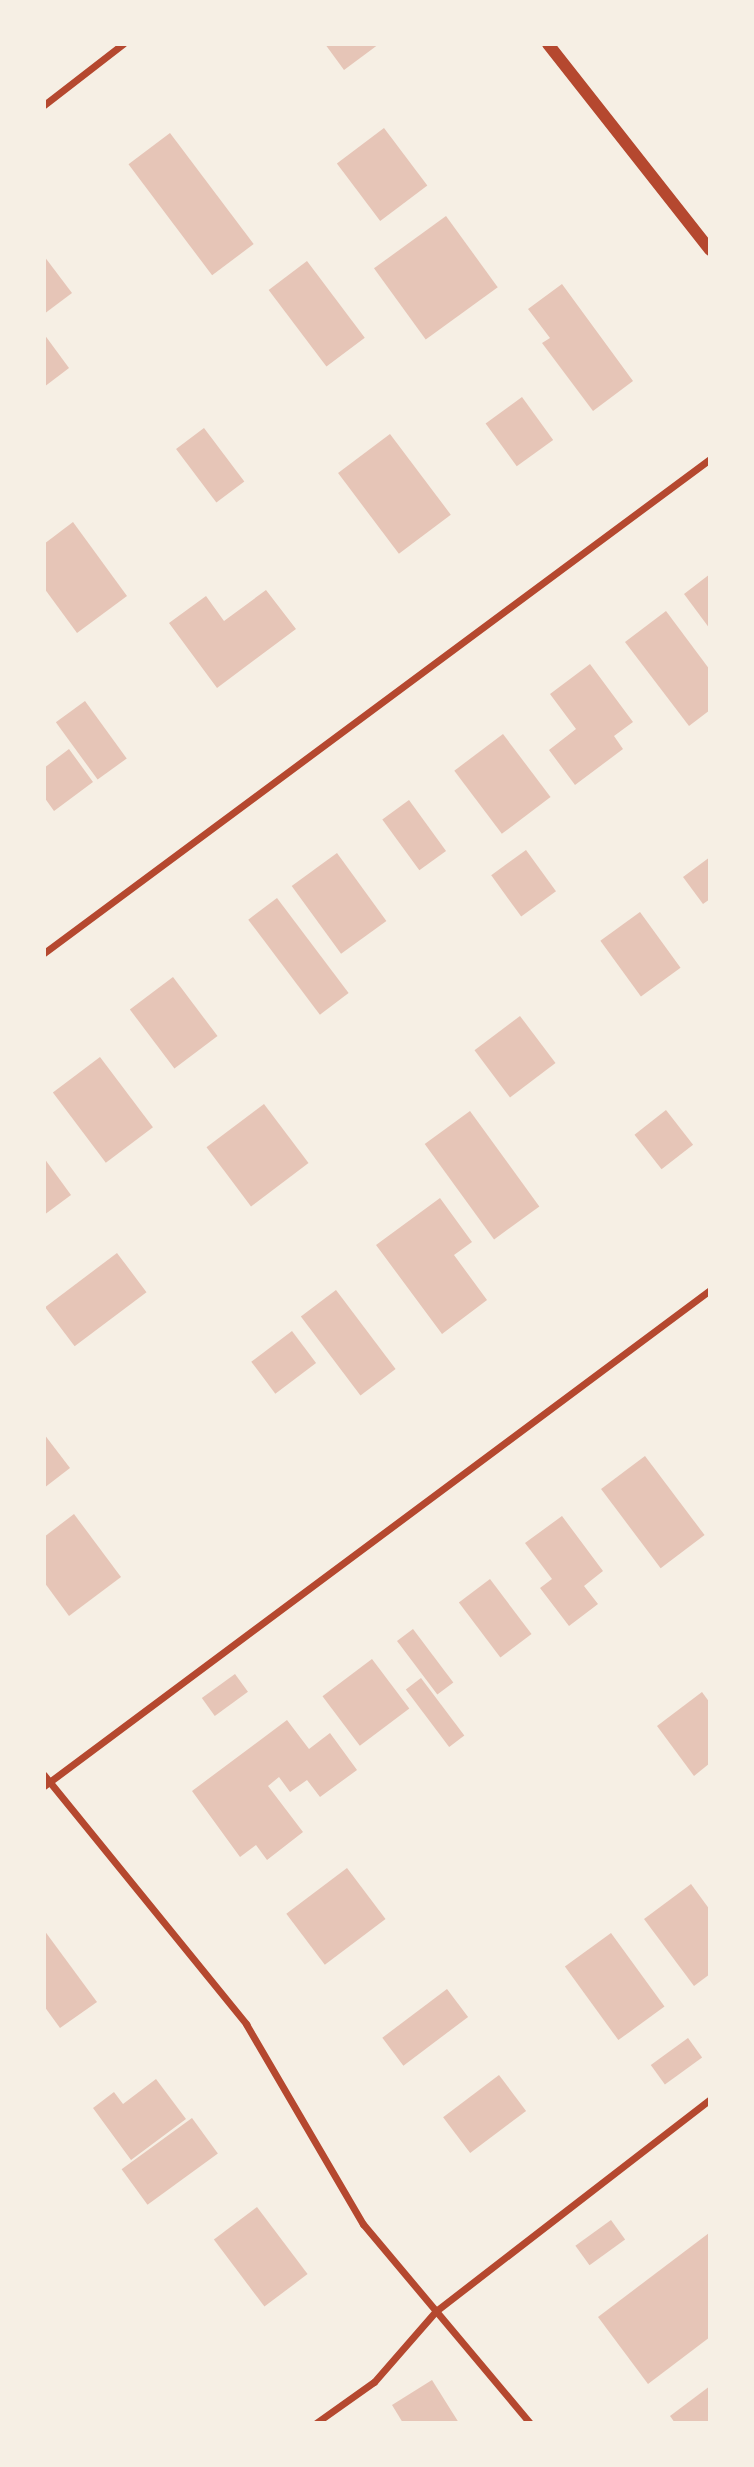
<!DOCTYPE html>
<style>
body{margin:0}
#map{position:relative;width:754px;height:2467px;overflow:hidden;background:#f6efe4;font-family:"Sofia Sans Condensed",sans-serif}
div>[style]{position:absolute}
.building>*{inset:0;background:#e6c5b7;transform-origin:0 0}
.minor>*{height:7px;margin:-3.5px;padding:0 3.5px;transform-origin:3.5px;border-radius:3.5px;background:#b5482f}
.tertiary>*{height:12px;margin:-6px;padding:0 6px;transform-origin:6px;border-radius:6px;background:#b5482f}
span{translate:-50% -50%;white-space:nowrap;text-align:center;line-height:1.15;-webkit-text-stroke:5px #f6efe4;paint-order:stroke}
.frame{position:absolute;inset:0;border:46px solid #f6efe4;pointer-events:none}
</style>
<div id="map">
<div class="building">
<i style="clip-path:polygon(325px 44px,379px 44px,344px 70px)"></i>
<i style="left:384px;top:128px;width:72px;height:59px;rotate:53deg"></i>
<i style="left:170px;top:133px;width:139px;height:52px;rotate:53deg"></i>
<i style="left:446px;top:216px;width:88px;height:89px;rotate:54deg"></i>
<i style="clip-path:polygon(44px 256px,72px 293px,44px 314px)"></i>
<i style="left:307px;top:261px;width:96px;height:48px;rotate:53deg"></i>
<i style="clip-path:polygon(562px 284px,633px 381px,593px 411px,542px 343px,550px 338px,528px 309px)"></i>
<i style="clip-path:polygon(44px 334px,69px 368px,44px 387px)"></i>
<i style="left:522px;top:397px;width:53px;height:45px;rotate:54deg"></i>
<i style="left:204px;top:428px;width:67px;height:35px;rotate:53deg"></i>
<i style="left:390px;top:434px;width:101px;height:65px;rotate:53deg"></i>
<i style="clip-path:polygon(73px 522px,127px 596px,77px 633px,44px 588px,44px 544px)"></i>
<i style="clip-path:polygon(710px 574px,710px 629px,684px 594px)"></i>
<i style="clip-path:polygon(266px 590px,296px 629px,217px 688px,169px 623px,206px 596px,224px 621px)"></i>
<i style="clip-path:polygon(666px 611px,710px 670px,710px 710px,689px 726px,625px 642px)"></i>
<i style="clip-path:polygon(590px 664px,633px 722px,614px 736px,623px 749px,575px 785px,549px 750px,576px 729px,550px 694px)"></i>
<i style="left:85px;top:701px;width:71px;height:36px;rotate:54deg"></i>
<i style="left:503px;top:734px;width:79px;height:61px;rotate:53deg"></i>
<i style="clip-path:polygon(69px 749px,93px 782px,54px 811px,44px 797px,44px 768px)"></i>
<i style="left:409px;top:800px;width:63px;height:33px;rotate:54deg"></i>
<i style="left:526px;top:850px;width:51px;height:43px;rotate:54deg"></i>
<i style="left:337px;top:853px;width:84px;height:56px;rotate:54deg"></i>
<i style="clip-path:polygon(710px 857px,710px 899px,703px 904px,683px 877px)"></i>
<i style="left:277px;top:898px;width:119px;height:36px;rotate:53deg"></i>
<i style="left:640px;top:912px;width:69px;height:49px;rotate:54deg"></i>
<i style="left:173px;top:977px;width:74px;height:54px;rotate:53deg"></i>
<i style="left:520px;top:1016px;width:59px;height:57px;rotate:53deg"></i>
<i style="left:100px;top:1057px;width:88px;height:59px;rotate:53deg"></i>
<i style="left:264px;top:1104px;width:74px;height:72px;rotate:53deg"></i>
<i style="left:666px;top:1110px;width:44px;height:40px;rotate:52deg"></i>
<i style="left:470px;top:1111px;width:118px;height:56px;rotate:54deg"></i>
<i style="clip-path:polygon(44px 1158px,71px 1195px,44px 1215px)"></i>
<i style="clip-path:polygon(440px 1198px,472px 1242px,454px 1255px,487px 1300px,442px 1334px,376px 1245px)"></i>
<i style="left:117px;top:1253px;width:49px;height:90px;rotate:53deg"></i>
<i style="left:336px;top:1290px;width:99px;height:44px;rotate:53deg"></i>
<i style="left:292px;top:1331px;width:40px;height:51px;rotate:53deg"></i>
<i style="clip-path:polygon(44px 1434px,70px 1468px,44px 1488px)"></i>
<i style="left:645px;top:1456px;width:99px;height:55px;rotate:53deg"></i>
<i style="clip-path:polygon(74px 1514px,121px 1577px,69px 1616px,44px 1582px,44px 1537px)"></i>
<i style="clip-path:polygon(562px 1516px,603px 1571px,584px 1586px,598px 1604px,569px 1626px,540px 1588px,552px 1579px,525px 1543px)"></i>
<i style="left:490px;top:1579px;width:69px;height:39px;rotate:53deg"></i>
<i style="left:413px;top:1629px;width:67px;height:20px;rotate:53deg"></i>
<i style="left:372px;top:1659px;width:62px;height:62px;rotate:53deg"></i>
<i style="left:235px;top:1674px;width:22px;height:41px;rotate:54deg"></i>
<i style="left:421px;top:1678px;width:72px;height:19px;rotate:53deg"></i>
<i style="clip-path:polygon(702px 1692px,710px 1703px,710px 1763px,694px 1776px,657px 1726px)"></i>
<i style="clip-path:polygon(287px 1720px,309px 1749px,330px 1733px,357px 1770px,320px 1797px,307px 1780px,290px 1792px,279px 1777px,268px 1786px,303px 1832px,267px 1860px,256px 1845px,240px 1857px,192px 1791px)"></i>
<i style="left:347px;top:1868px;width:64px;height:76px;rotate:53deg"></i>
<i style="clip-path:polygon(691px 1884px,710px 1910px,710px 1974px,694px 1986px,644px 1919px)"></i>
<i style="clip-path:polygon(44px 1930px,97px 2002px,60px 2028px,44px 2006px)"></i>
<i style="left:611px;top:1933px;width:91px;height:57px;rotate:54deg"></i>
<i style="left:447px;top:1989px;width:35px;height:81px;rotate:53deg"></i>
<i style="left:688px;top:2038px;width:24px;height:46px;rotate:54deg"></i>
<i style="left:499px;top:2075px;width:45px;height:70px;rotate:53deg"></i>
<i style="clip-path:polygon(156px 2079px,186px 2119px,131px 2160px,93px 2108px,114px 2092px,123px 2104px)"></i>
<i style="left:192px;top:2118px;width:44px;height:87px;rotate:54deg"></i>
<i style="left:257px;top:2207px;width:84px;height:54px;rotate:53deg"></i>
<i style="left:611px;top:2220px;width:24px;height:44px;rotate:54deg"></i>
<i style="clip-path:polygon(709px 2233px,710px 2337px,648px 2384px,598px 2317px)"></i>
<i style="clip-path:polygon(432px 2380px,459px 2423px,403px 2423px,392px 2405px)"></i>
<i style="clip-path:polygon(710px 2386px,710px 2423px,675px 2423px,670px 2416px)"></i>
</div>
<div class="minor">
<i style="left:44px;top:105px;width:100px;rotate:-37.7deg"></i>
<i style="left:44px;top:953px;width:829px;rotate:-36.57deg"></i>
<i style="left:44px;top:1775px;width:321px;rotate:50.9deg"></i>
<i style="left:246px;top:2024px;width:232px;rotate:59.7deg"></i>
<i style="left:363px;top:2224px;width:260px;rotate:50deg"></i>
<i style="left:44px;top:1786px;width:830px;rotate:-36.68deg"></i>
<i style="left:316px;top:2423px;width:71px;rotate:-35.3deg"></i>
<i style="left:374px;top:2382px;width:94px;rotate:-48.9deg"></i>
<i style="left:436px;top:2311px;width:346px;rotate:-37.7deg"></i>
</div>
<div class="tertiary">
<i style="left:548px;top:44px;width:262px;rotate:51.8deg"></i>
</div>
<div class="frame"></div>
</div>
